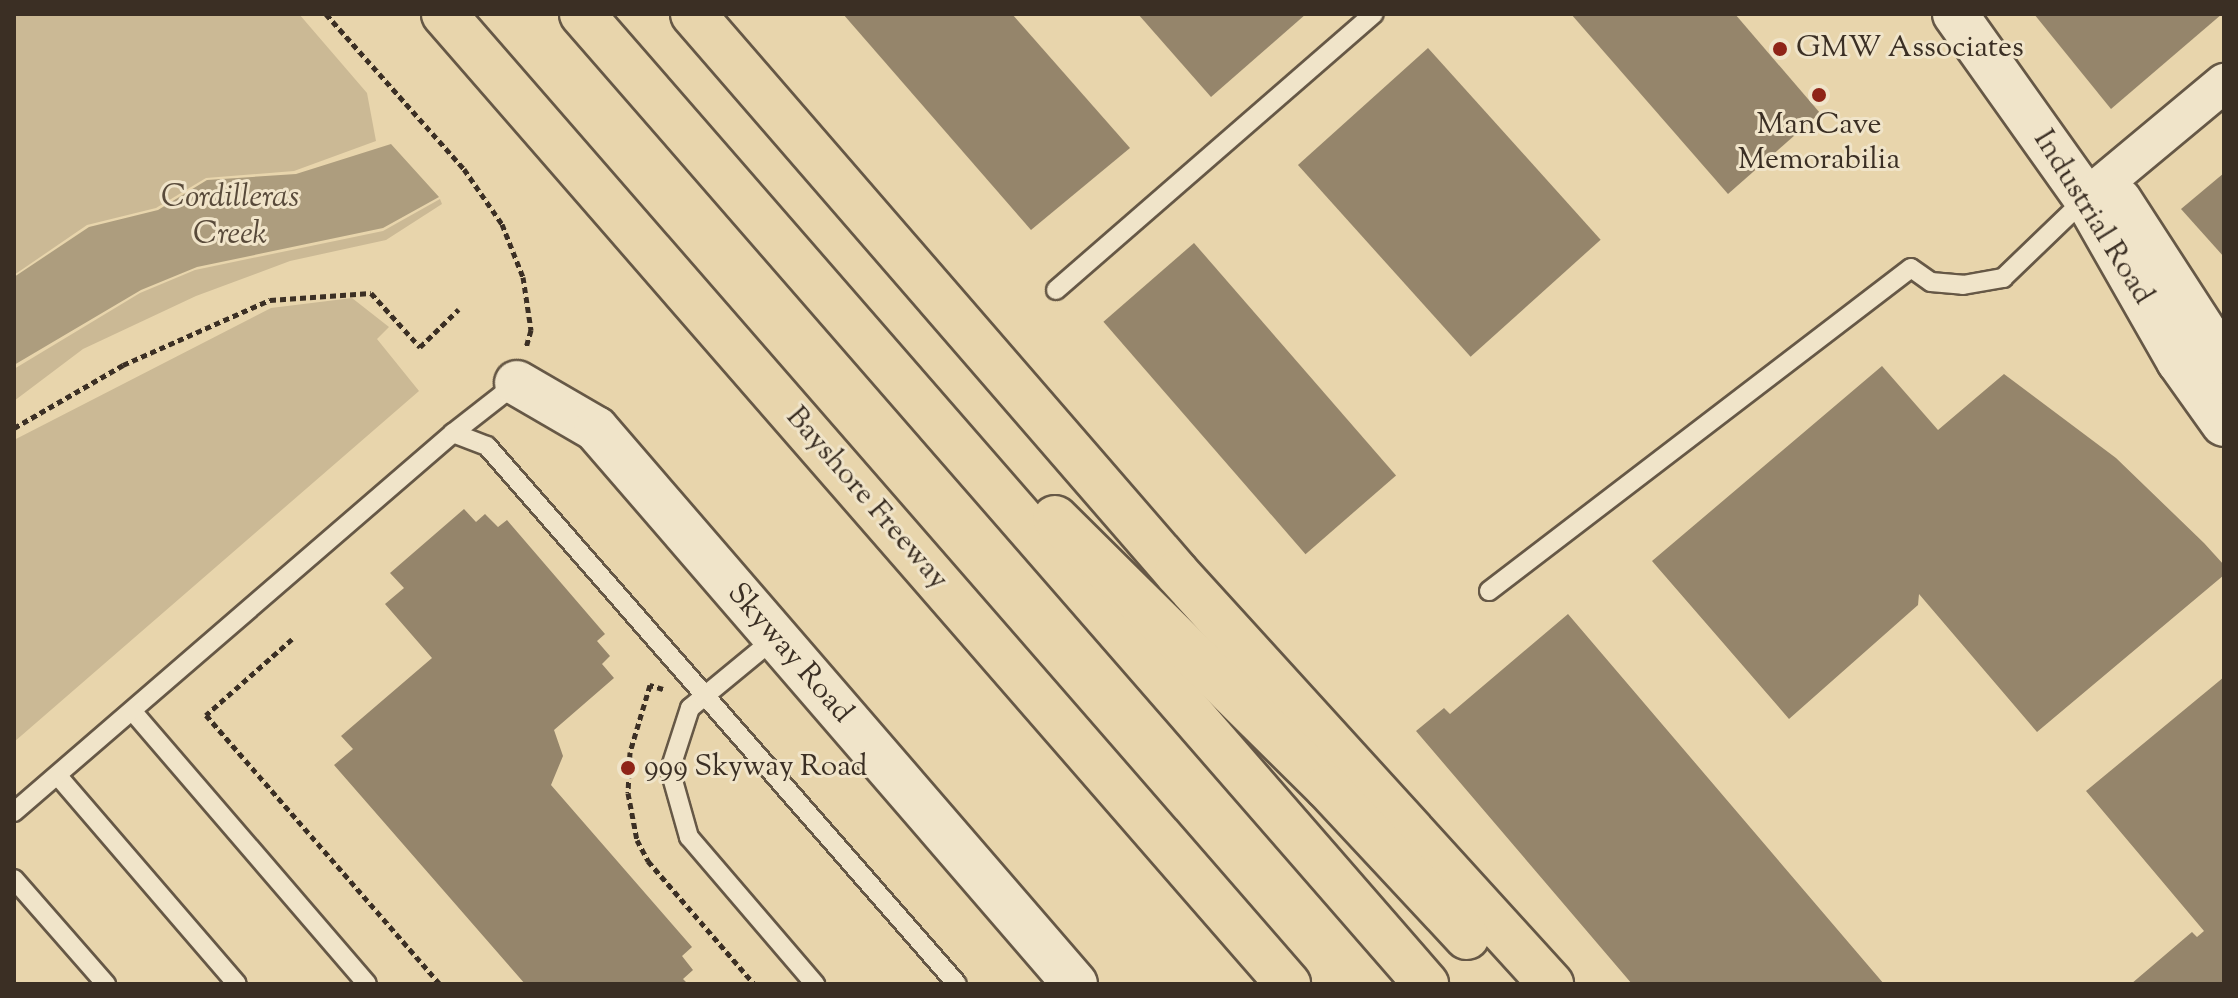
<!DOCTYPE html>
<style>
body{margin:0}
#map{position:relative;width:2238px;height:998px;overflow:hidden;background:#e8d5ac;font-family:"Sorts Mill Goudy",serif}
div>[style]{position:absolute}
.green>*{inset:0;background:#cbb995}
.water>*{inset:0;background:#ad9d7e}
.building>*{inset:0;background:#95856b;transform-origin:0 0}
.path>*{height:5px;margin-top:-2.5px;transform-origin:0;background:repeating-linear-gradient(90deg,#3b2f24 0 6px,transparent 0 10px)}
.roads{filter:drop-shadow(2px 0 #665846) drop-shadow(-2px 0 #665846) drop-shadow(0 2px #665846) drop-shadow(0 -2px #665846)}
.lane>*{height:18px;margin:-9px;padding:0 9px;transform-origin:9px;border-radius:9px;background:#f0e4c9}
.street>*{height:38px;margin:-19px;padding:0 19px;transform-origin:19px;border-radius:19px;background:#f0e4c9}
.secondary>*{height:44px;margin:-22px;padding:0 22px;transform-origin:22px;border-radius:22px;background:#f0e4c9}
.highway>*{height:44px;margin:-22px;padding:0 22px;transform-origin:22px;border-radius:22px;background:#e8d5ac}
.dots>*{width:22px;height:22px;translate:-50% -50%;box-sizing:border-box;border:4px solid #f0e4c9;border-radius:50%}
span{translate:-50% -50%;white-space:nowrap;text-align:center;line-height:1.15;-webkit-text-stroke:6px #f0e4c9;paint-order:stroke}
.poi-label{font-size:30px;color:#3b2f24}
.left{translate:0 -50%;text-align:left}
.street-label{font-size:30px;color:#3b2f24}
.water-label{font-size:32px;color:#584a3a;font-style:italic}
.frame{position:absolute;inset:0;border:16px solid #3b2f24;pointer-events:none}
</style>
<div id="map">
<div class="green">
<i style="clip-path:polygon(14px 14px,299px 14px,367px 93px,376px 141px,294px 171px,206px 178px,156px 208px,87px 225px,14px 275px)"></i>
<i style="clip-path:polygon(440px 199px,442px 204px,386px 240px,290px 261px,196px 296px,83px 349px,14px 401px,14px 369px,140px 293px,195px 270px,383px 231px)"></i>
<i style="clip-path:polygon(352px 298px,389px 327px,377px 339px,419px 391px,14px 742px,14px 440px,271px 308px)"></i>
</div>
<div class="water">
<i style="clip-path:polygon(391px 144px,439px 197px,383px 228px,197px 267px,141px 290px,14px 365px,14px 277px,89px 227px,158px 210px,207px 180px,296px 174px)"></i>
</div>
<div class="building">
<i style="clip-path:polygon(843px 14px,1012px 14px,1130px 148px,1031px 230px)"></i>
<i style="clip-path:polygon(1138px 14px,1306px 14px,1211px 97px)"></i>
<i style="clip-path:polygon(1571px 14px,1735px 14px,1820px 113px,1728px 194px)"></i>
<i style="clip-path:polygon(2034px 14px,2222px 14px,2111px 109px)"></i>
<i style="left:1428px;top:48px;width:258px;height:175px;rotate:48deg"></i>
<i style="clip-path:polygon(2224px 173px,2224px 257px,2181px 209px)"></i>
<i style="left:1194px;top:243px;width:308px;height:120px;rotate:49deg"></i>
<i style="clip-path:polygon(1882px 366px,1938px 430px,2004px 374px,2116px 458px,2204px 543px,2224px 565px,2224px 575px,2037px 732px,1919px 594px,1918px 605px,1789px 719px,1652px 561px)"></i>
<i style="clip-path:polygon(464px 509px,476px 522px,485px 514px,498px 527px,507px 520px,605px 634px,597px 641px,610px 656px,602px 664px,614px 678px,554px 730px,563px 756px,551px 785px,692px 947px,682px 956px,693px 970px,683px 979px,688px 984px,525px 984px,334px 765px,353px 749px,341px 736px,432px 658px,385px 604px,404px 588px,390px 573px)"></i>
<i style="clip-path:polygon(1568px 614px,1884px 984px,1632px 984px,1416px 731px,1444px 708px,1450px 714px)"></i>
<i style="clip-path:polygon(2224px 677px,2224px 984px,2131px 984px,2192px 932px,2197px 937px,2204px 931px,2086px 791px)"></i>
</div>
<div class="path">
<i style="left:326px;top:14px;width:208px;rotate:48.3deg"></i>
<i style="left:464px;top:169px;width:67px;rotate:55.4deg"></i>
<i style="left:502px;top:224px;width:57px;rotate:68.4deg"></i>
<i style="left:523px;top:277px;width:54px;rotate:81.4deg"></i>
<i style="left:531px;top:330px;width:19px;rotate:106deg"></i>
<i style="left:14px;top:428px;width:126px;rotate:-30deg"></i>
<i style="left:123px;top:365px;width:161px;rotate:-23.9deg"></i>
<i style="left:270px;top:300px;width:101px;rotate:-4deg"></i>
<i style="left:371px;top:293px;width:73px;rotate:47.8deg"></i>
<i style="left:420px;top:347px;width:54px;rotate:-44.3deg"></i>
<i style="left:292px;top:639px;width:115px;rotate:138.5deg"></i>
<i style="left:206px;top:715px;width:357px;rotate:49deg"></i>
<i style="left:663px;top:689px;width:14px;rotate:-163deg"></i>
<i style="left:650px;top:685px;width:70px;rotate:106.6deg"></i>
<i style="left:630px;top:752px;width:41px;rotate:92.8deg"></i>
<i style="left:628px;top:793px;width:48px;rotate:79.2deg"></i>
<i style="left:637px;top:840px;width:24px;rotate:62deg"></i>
<i style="left:648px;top:861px;width:162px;rotate:49.2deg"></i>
</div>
<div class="roads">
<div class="lane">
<i style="left:1056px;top:290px;width:421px;rotate:-41deg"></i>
<i style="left:453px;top:433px;width:81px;rotate:-38deg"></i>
<i style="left:1489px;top:591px;width:531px;rotate:-37.43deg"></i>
<i style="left:1911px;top:268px;width:24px;rotate:35deg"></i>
<i style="left:1931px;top:282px;width:32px;rotate:5deg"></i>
<i style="left:1963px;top:285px;width:41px;rotate:-9.9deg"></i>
<i style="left:2003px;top:278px;width:115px;rotate:-43.9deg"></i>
<i style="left:775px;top:638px;width:110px;rotate:140.5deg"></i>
<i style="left:690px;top:708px;width:65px;rotate:107.9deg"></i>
<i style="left:670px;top:770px;width:70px;rotate:74.2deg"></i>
<i style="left:689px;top:837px;width:194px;rotate:49.4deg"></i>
<i style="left:134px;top:713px;width:357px;rotate:49.3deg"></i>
<i style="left:58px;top:776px;width:274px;rotate:49.3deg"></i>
<i style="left:14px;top:812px;width:580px;rotate:-40.8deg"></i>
<i style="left:453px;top:433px;width:36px;rotate:21deg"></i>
<i style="left:487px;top:446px;width:714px;rotate:48.86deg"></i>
<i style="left:14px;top:879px;width:140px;rotate:48.8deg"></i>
</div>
<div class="street">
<i style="left:2086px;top:198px;width:180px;rotate:-39.8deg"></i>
</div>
<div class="secondary">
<i style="left:1955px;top:14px;width:226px;rotate:54.6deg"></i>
<i style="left:2086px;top:198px;width:188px;rotate:60.3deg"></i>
<i style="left:2179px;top:361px;width:77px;rotate:54.5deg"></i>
<i style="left:2119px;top:200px;width:193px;rotate:57.1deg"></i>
<i style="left:517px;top:383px;width:91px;rotate:30.2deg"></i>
<i style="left:596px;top:429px;width:733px;rotate:49.2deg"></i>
</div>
<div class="highway">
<i style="left:444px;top:14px;width:1286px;rotate:48.97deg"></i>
<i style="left:582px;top:14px;width:1286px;rotate:48.97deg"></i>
<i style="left:693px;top:14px;width:739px;rotate:49.11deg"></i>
<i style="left:1177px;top:573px;width:556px;rotate:47.7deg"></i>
<i style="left:1055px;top:518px;width:383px;rotate:44.7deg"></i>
<i style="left:1327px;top:787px;width:205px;rotate:47deg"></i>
</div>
</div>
<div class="dots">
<i style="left:1780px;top:49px;background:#8f2418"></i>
<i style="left:1819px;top:95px;background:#8f2418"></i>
<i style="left:628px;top:768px;background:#8f2418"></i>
</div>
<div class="poi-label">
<span class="left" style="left:1796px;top:49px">GMW Associates</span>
<span style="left:1819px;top:143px">ManCave<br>Memorabilia</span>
<span class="left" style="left:644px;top:768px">999 Skyway Road</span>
</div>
<div class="street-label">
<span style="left:2092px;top:218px;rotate:58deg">Industrial Road</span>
<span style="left:866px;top:499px;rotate:49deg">Bayshore Freeway</span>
<span style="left:789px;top:654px;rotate:49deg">Skyway Road</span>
</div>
<div class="water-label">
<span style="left:230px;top:217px">Cordilleras<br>Creek</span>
</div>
<div class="frame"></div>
</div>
